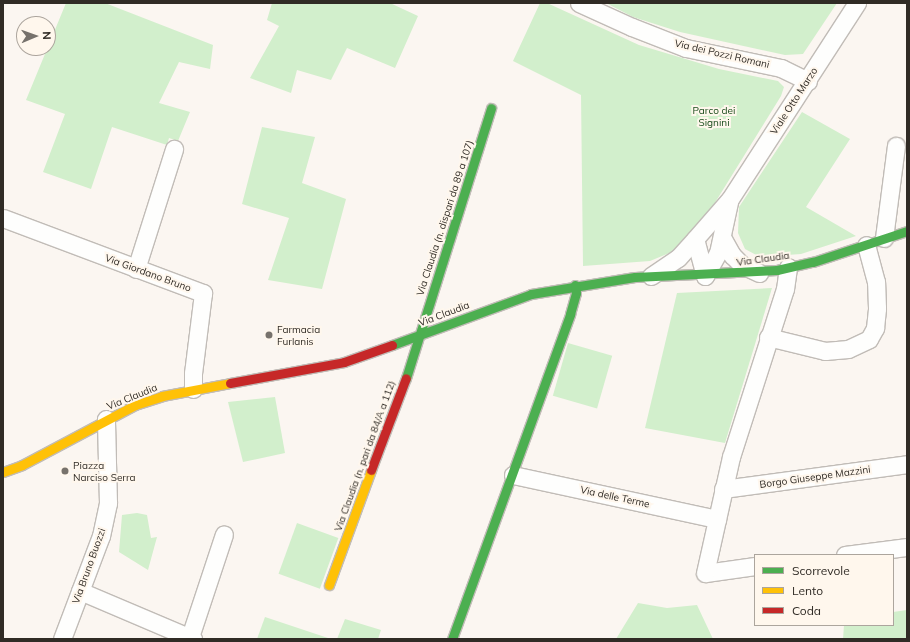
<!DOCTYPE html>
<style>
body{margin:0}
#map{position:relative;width:910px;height:642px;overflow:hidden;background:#fbf6f1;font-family:Mulish,sans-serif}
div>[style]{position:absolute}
.green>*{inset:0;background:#d2efcc;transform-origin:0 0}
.roads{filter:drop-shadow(1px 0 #c1bcb7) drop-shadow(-1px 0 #c1bcb7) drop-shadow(0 1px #c1bcb7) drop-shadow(0 -1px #c1bcb7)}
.street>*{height:17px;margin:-8.5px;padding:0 8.5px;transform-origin:8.5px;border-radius:8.5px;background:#fefefd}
.fast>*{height:9px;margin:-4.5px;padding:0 4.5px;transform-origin:4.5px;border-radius:4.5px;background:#4caf50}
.slow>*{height:9px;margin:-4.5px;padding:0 4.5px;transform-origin:4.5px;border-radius:4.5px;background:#ffc107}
.jam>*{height:9px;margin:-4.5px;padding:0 4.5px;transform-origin:4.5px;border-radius:4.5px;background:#c62828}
.dots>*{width:11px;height:11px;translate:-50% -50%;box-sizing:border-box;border:2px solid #fff7ed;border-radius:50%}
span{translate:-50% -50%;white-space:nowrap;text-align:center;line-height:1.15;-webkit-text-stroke:4px #fff7ed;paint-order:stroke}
.street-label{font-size:10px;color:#302b25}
.park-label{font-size:10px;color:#174918}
.poi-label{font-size:10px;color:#302b25}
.left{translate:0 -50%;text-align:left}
.frame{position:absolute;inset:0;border:4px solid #302b25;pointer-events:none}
.legend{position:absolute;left:754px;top:554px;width:140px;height:72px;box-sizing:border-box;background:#fff7ed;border:1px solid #aca59d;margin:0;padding:5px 7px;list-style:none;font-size:12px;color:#302b25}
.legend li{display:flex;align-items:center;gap:8px;height:20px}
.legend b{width:20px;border:1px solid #aca59d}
.north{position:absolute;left:16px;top:16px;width:40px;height:40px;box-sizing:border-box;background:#fff7ed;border:1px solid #aca59d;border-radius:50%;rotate:88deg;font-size:11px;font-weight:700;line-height:16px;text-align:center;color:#302b25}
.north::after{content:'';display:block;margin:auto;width:14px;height:18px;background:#77726c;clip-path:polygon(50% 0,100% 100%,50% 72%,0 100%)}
</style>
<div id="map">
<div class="green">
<i style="clip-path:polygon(66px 3px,105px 3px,213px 45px,210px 69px,179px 62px,159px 103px,190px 112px,178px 141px,169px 138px,167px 145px,112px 127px,91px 189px,43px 172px,65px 114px,26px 100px)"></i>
<i style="clip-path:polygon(272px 3px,390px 3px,418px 16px,395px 68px,347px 48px,331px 80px,297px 70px,291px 93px,250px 78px,279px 26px,267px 20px)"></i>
<i style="clip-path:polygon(540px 3px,547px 3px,639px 45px,719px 69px,778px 81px,784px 87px,781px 96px,703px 222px,679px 249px,650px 261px,583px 266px,581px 95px,513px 61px)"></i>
<i style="clip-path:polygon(606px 3px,837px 3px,803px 54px,785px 55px,680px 32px,633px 17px)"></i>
<i style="clip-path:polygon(802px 112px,850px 139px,806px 207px,856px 236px,801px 254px,760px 257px,745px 249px,738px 233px,739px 207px)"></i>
<i style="clip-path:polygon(262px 127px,315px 137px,302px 183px,346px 199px,322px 289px,268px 280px,289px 218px,242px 204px)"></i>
<i style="clip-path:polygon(772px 288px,725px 443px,645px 428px,677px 293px)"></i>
<i style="left:568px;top:343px;width:46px;height:55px;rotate:16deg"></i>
<i style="clip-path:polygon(275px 397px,285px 453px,243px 462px,228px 402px)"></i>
<i style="clip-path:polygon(137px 513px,147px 515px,151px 538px,157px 537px,148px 570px,119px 552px,122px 515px)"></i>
<i style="left:297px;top:523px;width:44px;height:54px;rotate:20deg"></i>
<i style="clip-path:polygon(638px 603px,667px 608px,697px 605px,713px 639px,616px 639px)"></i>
<i style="clip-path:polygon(907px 610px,907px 639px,843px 639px,844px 625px,893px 625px,893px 612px)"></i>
<i style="clip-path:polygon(265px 617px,331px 639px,257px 639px)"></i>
<i style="clip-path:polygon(345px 619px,381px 630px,378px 639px,337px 639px)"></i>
</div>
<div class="roads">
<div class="street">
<i style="left:579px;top:3px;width:58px;rotate:24.4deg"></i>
<i style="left:632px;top:27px;width:58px;rotate:21.3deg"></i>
<i style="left:686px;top:48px;width:97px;rotate:11.9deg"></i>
<i style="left:781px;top:68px;width:30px;rotate:26deg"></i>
<i style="left:3px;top:218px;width:214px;rotate:20.6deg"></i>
<i style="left:203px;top:293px;width:81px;rotate:97.1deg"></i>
<i style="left:193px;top:373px;width:16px;rotate:90deg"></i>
<i style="left:722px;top:237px;width:21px;rotate:61deg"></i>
<i style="left:732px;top:255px;width:14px;rotate:45deg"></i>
<i style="left:742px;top:265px;width:19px;rotate:25deg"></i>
<i style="left:884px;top:238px;width:93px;rotate:-82.6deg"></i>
<i style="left:136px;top:269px;width:126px;rotate:-72.4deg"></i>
<i style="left:651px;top:276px;width:32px;rotate:-34deg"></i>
<i style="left:678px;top:258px;width:25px;rotate:-48deg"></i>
<i style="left:705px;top:276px;width:38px;rotate:-105deg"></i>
<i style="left:695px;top:239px;width:53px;rotate:-48.8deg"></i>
<i style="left:730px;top:199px;width:234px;rotate:-57.1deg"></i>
<i style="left:705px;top:276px;width:26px;rotate:-61deg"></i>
<i style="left:718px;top:253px;width:52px;rotate:-77.8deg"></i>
<i style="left:768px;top:337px;width:59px;rotate:13.8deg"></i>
<i style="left:825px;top:351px;width:23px;rotate:-5deg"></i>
<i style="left:848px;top:349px;width:23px;rotate:-25deg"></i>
<i style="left:869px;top:339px;width:13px;rotate:-61deg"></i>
<i style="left:875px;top:328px;width:20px;rotate:-84deg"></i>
<i style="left:877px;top:308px;width:26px;rotate:-92deg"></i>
<i style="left:876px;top:282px;width:38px;rotate:-105deg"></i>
<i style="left:513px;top:475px;width:209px;rotate:12.2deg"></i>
<i style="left:723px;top:489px;width:186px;rotate:-7.7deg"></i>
<i style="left:845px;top:555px;width:63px;rotate:-7.4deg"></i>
<i style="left:755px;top:566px;width:50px;rotate:172deg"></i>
<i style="left:705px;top:573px;width:119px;rotate:-77.4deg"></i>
<i style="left:731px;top:457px;width:176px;rotate:-72.2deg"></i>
<i style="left:785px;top:289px;width:22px;rotate:-82deg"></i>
<i style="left:80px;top:591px;width:123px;rotate:23deg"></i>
<i style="left:190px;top:637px;width:108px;rotate:-71.7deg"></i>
<i style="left:62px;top:639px;width:110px;rotate:-69.3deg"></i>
<i style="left:101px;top:536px;width:34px;rotate:-78deg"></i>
<i style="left:108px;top:503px;width:84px;rotate:-91.4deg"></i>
</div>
<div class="fast">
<i style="left:392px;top:345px;width:148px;rotate:-20.1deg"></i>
<i style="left:531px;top:294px;width:105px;rotate:-9.3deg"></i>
<i style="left:635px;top:277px;width:142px;rotate:-2.8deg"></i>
<i style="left:777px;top:270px;width:37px;rotate:-13deg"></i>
<i style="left:813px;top:262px;width:99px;rotate:-18.3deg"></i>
<i style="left:406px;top:378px;width:283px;rotate:-72.5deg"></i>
<i style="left:452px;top:639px;width:346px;rotate:-70deg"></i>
<i style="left:570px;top:314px;width:22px;rotate:-74deg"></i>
<i style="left:576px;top:293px;width:8px;rotate:-97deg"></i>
</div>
<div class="slow">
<i style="left:3px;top:472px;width:20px;rotate:-20deg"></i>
<i style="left:22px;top:465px;width:128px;rotate:-28deg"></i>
<i style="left:135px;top:405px;width:28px;rotate:-18deg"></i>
<i style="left:162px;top:396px;width:69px;rotate:-10.8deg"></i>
<i style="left:329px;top:585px;width:122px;rotate:-69.9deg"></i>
</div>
<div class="jam">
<i style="left:230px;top:383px;width:116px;rotate:-10.4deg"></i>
<i style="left:344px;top:362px;width:51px;rotate:-19.5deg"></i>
<i style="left:371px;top:470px;width:98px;rotate:-69.2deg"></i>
</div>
</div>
<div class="dots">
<i style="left:269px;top:335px;background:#77726c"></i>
<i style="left:65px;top:471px;background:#77726c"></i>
</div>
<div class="street-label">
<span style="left:722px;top:54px;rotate:13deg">Via dei Pozzi Romani</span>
<span style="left:794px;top:101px;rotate:-57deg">Viale Otto Marzo</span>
<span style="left:445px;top:218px;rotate:-72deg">Via Claudia (n. dispari da 89 a 107)</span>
<span style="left:763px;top:259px;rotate:-8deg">Via Claudia</span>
<span style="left:148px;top:273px;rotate:20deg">Via Giordano Bruno</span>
<span style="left:444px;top:314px;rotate:-21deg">Via Claudia</span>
<span style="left:132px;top:397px;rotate:-22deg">Via Claudia</span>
<span style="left:365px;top:456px;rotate:-70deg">Via Claudia (n. pari da 84/A a 112)</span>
<span style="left:815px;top:477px;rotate:-8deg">Borgo Giuseppe Mazzini</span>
<span style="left:615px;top:497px;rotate:12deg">Via delle Terme</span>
<span style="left:89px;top:566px;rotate:-70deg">Via Bruno Buozzi</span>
</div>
<div class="park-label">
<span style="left:714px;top:116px">Parco dei<br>Signini</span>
</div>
<div class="poi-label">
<span class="left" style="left:277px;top:335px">Farmacia<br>Furlanis</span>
<span class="left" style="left:73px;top:471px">Piazza<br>Narciso Serra</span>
</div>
<div class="frame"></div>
<ul class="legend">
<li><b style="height:5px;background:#4caf50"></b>Scorrevole</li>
<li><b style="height:5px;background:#ffc107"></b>Lento</li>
<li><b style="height:5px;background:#c62828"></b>Coda</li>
</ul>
<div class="north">N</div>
</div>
